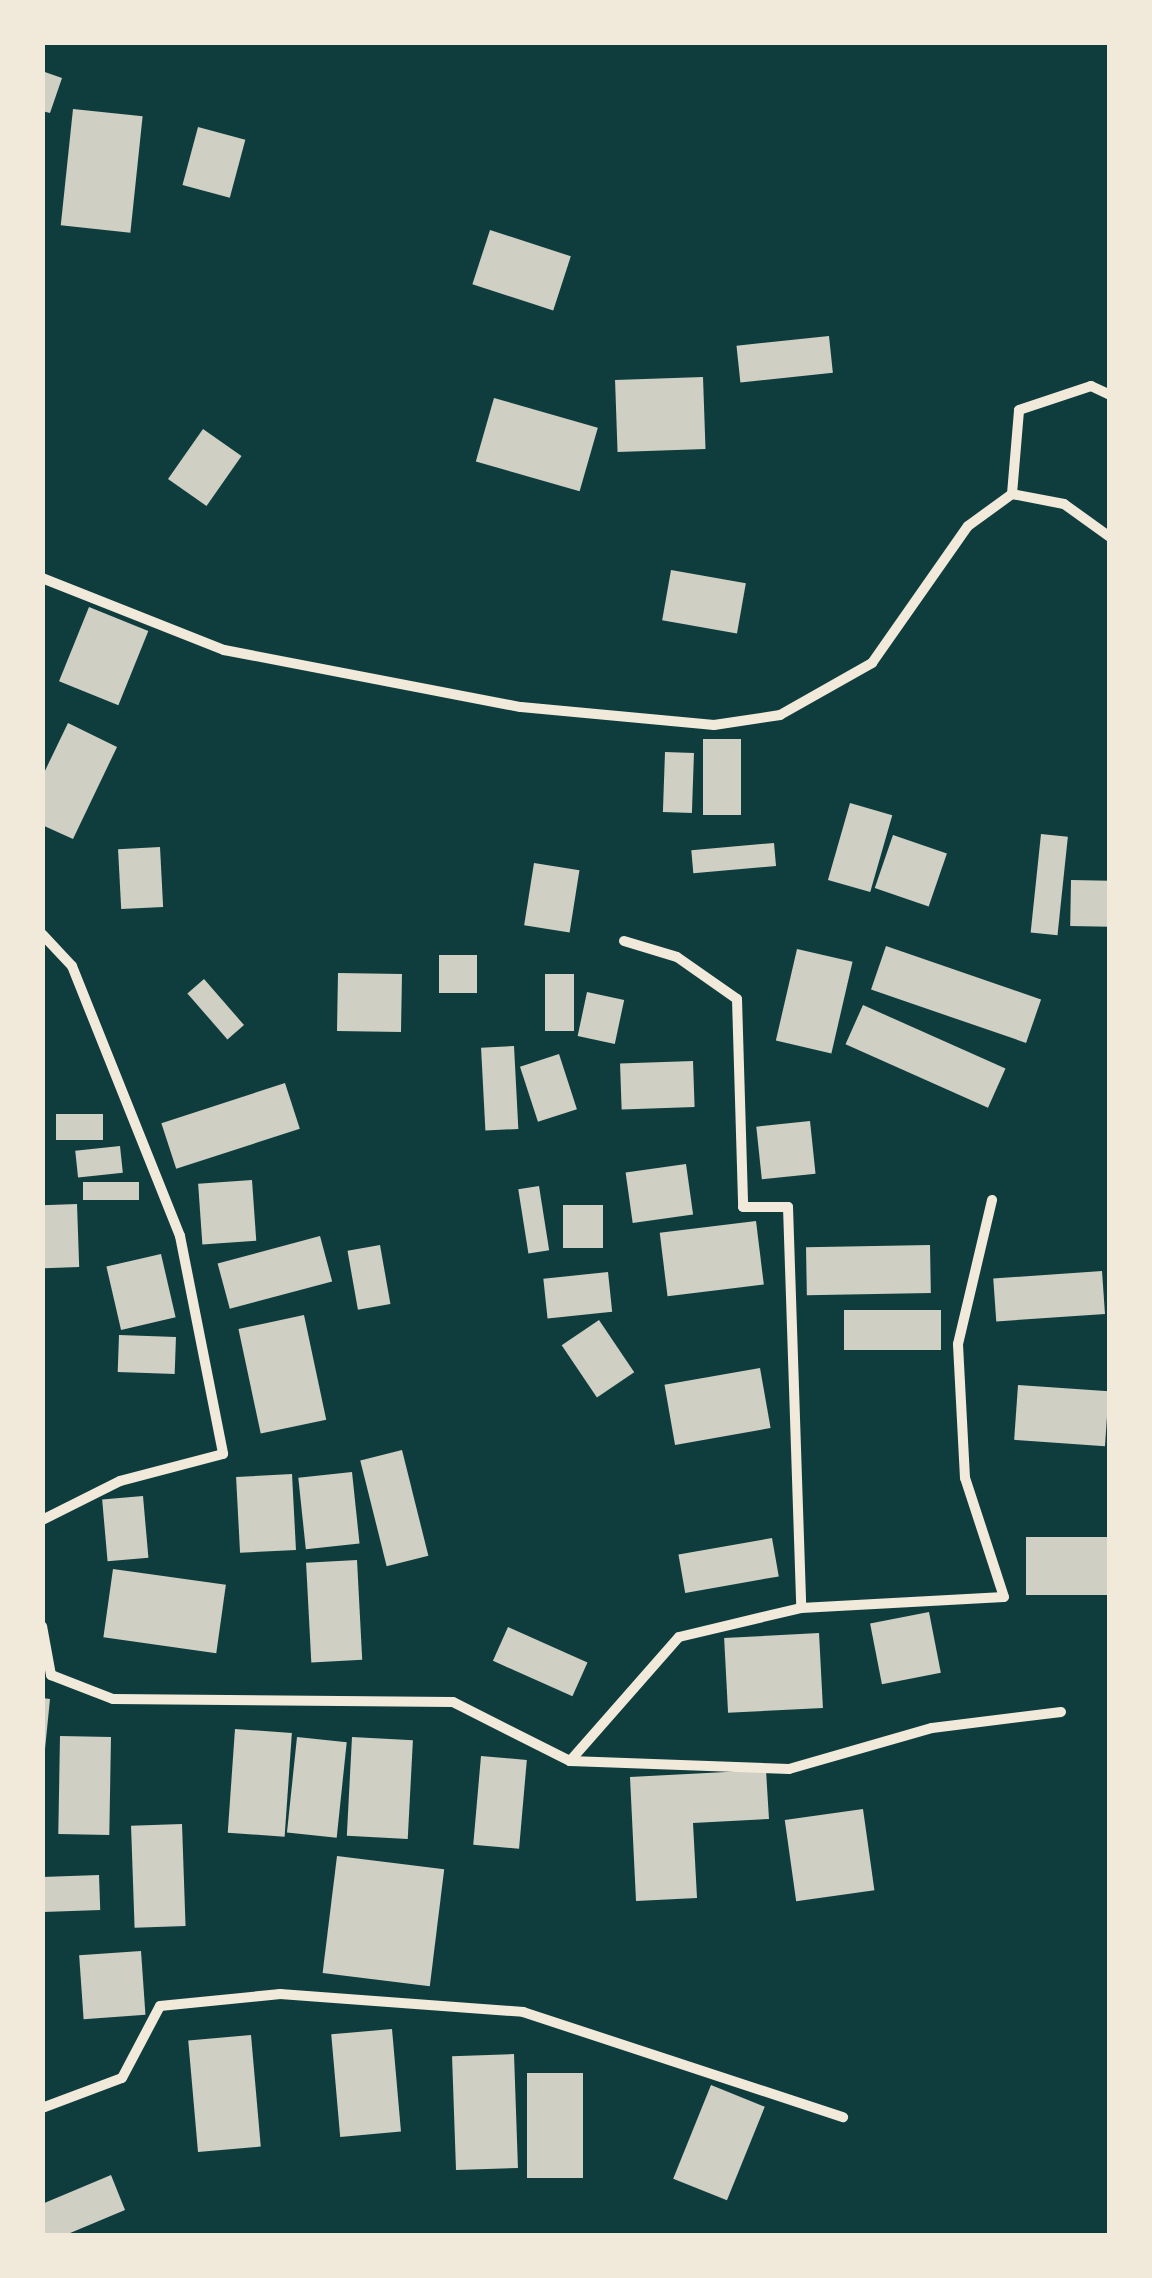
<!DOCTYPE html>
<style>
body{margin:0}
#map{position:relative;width:1152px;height:2278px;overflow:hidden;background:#0f3d3e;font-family:"Open Sans",sans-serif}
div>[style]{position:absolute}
.building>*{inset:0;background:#cfcfc3;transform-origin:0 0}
.minor>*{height:10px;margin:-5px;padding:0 5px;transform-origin:5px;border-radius:5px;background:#f1e9da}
span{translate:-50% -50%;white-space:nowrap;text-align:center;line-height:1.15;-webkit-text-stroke:10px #f1e9da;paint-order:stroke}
.frame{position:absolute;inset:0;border:45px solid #f1e9da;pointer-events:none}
</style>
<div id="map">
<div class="building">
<i style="clip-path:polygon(42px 71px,62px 78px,50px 113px,42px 111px)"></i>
<i style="left:73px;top:109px;width:70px;height:117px;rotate:6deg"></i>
<i style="left:198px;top:127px;width:49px;height:60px;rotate:15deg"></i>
<i style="left:490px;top:230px;width:85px;height:57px;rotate:18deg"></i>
<i style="left:829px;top:336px;width:37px;height:93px;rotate:84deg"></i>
<i style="left:703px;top:377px;width:72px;height:88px;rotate:88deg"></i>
<i style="left:494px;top:398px;width:108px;height:66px;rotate:16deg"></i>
<i style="left:203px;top:429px;width:47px;height:61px;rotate:35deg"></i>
<i style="left:671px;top:570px;width:76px;height:51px;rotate:10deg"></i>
<i style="left:89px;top:607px;width:64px;height:80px;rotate:22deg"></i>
<i style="clip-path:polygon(68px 723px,117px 747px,73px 839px,42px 825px,42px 777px)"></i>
<i style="left:703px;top:739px;width:38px;height:76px"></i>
<i style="left:665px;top:752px;width:29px;height:60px;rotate:2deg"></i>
<i style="left:850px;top:803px;width:44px;height:80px;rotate:16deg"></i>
<i style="left:1041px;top:834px;width:27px;height:99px;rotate:6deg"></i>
<i style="left:893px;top:835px;width:57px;height:56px;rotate:19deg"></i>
<i style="left:774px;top:843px;width:23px;height:83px;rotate:85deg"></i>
<i style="left:160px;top:847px;width:60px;height:42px;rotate:87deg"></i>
<i style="left:534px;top:863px;width:46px;height:63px;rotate:9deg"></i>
<i style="left:1071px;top:880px;width:39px;height:46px;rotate:1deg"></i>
<i style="left:886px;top:946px;width:164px;height:46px;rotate:19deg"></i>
<i style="left:797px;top:949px;width:57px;height:94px;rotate:13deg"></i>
<i style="left:439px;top:955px;width:38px;height:38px"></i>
<i style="left:338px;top:973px;width:64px;height:58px;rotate:1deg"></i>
<i style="left:545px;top:974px;width:29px;height:57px"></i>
<i style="left:204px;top:979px;width:61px;height:22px;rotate:49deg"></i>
<i style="left:587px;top:992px;width:38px;height:45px;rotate:12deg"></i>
<i style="left:863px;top:1005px;width:156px;height:43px;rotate:24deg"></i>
<i style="left:514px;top:1046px;width:83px;height:33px;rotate:87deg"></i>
<i style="left:559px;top:1054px;width:58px;height:41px;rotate:72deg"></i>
<i style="left:693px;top:1061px;width:46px;height:73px;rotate:88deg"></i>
<i style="left:285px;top:1083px;width:48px;height:130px;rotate:72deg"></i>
<i style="left:56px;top:1114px;width:47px;height:26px"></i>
<i style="left:810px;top:1121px;width:53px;height:54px;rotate:84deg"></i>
<i style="left:120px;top:1146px;width:27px;height:45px;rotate:84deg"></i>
<i style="left:686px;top:1164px;width:51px;height:61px;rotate:82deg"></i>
<i style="left:252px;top:1180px;width:61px;height:54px;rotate:86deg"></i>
<i style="left:139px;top:1182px;width:18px;height:56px;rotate:90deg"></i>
<i style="left:539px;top:1186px;width:65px;height:21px;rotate:81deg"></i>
<i style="left:77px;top:1204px;width:63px;height:35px;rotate:88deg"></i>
<i style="left:563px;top:1205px;width:40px;height:43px"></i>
<i style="left:756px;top:1221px;width:64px;height:97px;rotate:83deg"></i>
<i style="left:320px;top:1236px;width:47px;height:106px;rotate:75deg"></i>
<i style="left:380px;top:1245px;width:60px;height:33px;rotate:80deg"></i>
<i style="left:930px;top:1245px;width:48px;height:124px;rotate:89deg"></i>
<i style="left:161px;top:1254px;width:65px;height:56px;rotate:77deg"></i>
<i style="left:1102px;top:1271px;width:43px;height:109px;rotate:86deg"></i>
<i style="left:608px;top:1272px;width:40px;height:65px;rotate:84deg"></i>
<i style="left:844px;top:1310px;width:97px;height:40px"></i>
<i style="left:304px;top:1315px;width:107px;height:67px;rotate:78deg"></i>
<i style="left:599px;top:1320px;width:63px;height:45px;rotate:56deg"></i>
<i style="left:119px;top:1335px;width:57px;height:37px;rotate:2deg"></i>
<i style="left:760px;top:1368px;width:61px;height:97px;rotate:80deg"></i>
<i style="left:1018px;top:1385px;width:91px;height:55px;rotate:4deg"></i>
<i style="left:402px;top:1450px;width:109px;height:43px;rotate:76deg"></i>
<i style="left:352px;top:1472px;width:72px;height:54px;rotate:84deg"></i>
<i style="left:292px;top:1474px;width:76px;height:56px;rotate:87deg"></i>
<i style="left:143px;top:1496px;width:62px;height:41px;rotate:85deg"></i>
<i style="left:1110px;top:1537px;width:58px;height:84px;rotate:90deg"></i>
<i style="left:772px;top:1538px;width:39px;height:95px;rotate:80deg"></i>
<i style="left:357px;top:1560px;width:100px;height:51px;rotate:87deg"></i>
<i style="left:113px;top:1569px;width:114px;height:69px;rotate:8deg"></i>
<i style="left:929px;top:1612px;width:62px;height:60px;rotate:79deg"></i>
<i style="left:508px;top:1627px;width:87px;height:37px;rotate:24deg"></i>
<i style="left:819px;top:1633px;width:75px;height:95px;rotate:87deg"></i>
<i style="clip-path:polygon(42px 1698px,50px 1699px,45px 1749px,42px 1749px)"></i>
<i style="left:235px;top:1729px;width:57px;height:104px;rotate:4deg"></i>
<i style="left:60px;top:1736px;width:51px;height:98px;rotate:1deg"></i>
<i style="left:297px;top:1737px;width:50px;height:96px;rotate:6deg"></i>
<i style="left:352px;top:1737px;width:61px;height:99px;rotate:3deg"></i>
<i style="left:481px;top:1756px;width:46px;height:89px;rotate:5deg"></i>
<i style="clip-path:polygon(766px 1770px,769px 1819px,693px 1823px,697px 1898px,636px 1901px,630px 1777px)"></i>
<i style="left:863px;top:1809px;width:82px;height:79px;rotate:82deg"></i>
<i style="left:182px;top:1824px;width:102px;height:51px;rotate:88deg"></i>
<i style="left:337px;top:1856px;width:108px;height:118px;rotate:7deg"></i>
<i style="left:99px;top:1875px;width:35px;height:57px;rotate:88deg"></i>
<i style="left:141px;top:1951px;width:64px;height:62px;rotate:86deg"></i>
<i style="left:392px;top:2029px;width:103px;height:61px;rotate:85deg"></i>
<i style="left:251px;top:2035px;width:112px;height:63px;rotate:85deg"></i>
<i style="left:514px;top:2054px;width:114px;height:62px;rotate:88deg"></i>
<i style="left:583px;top:2073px;width:105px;height:56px;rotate:90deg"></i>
<i style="left:711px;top:2085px;width:58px;height:101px;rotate:22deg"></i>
<i style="clip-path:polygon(111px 2175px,125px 2210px,63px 2236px,42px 2236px,42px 2204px)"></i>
</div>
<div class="minor">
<i style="left:1012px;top:494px;width:84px;rotate:-85.2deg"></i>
<i style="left:1019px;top:410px;width:76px;rotate:-18.4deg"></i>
<i style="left:1091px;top:386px;width:21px;rotate:25deg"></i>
<i style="left:42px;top:578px;width:196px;rotate:21.6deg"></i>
<i style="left:224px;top:650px;width:302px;rotate:10.9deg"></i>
<i style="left:521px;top:707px;width:194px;rotate:5.3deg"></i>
<i style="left:714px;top:725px;width:67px;rotate:-8.6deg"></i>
<i style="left:780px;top:715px;width:106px;rotate:-29.5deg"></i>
<i style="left:872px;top:663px;width:167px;rotate:-55deg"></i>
<i style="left:968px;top:526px;width:54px;rotate:-36deg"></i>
<i style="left:1012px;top:494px;width:53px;rotate:10.9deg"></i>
<i style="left:1064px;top:504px;width:57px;rotate:35.7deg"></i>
<i style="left:42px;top:934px;width:44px;rotate:46.8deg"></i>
<i style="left:72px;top:966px;width:291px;rotate:68.2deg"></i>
<i style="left:180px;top:1236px;width:222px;rotate:78.8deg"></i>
<i style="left:223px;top:1454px;width:106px;rotate:165.3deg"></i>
<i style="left:120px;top:1481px;width:87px;rotate:153.4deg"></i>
<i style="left:624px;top:941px;width:55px;rotate:16.8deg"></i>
<i style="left:677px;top:957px;width:73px;rotate:35deg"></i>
<i style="left:737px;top:999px;width:208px;rotate:88.3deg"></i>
<i style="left:743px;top:1207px;width:45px"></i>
<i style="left:788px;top:1207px;width:401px;rotate:88.1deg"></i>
<i style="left:42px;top:1626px;width:50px;rotate:79.6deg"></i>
<i style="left:51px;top:1675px;width:66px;rotate:21.2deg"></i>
<i style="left:113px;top:1699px;width:340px;rotate:0.5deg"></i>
<i style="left:453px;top:1702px;width:131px;rotate:26.8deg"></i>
<i style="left:570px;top:1761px;width:219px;rotate:2.1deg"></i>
<i style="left:789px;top:1769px;width:149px;rotate:-16deg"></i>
<i style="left:932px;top:1728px;width:130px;rotate:-7.1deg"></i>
<i style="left:570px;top:1761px;width:165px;rotate:-48.7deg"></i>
<i style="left:679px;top:1637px;width:125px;rotate:-13.4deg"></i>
<i style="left:801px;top:1608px;width:203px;rotate:-3.1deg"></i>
<i style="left:1004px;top:1597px;width:125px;rotate:-108.1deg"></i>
<i style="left:965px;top:1478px;width:134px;rotate:-93deg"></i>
<i style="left:958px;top:1344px;width:148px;rotate:-76.7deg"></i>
<i style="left:42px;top:2108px;width:85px;rotate:-20.6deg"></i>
<i style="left:122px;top:2078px;width:81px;rotate:-62.2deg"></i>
<i style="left:160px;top:2006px;width:121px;rotate:-5.7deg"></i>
<i style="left:280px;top:1994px;width:244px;rotate:4.2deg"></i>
<i style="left:523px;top:2012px;width:337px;rotate:18.2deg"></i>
</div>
<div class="frame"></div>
</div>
